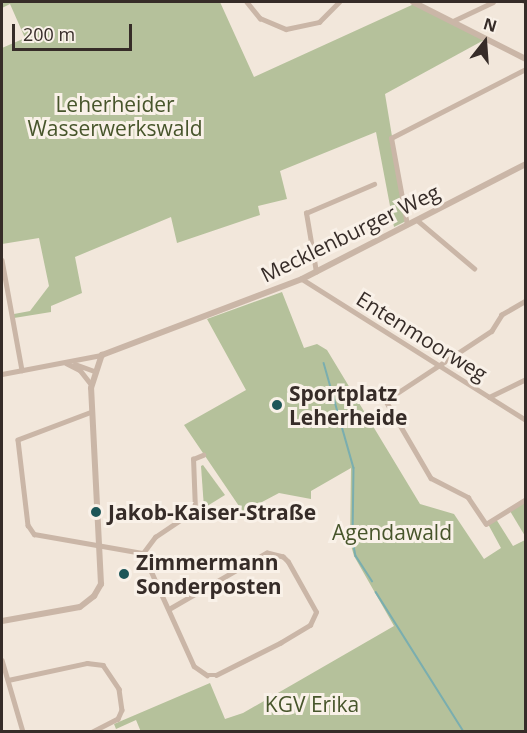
<!DOCTYPE html>
<meta charset="utf-8">
<style>
body{margin:0}
#map{position:relative;width:527px;height:733px;overflow:hidden;background:#f2e7db;font-family:"Open Sans",sans-serif}
div>[style]{position:absolute}
.green>*{inset:0;background:#b5c19b}
.stream>*{height:1.5px;margin:-0.75px;padding:0 0.75px;transform-origin:0.75px;border-radius:0.75px;background:#7aaeaf}
.minor>*{height:4.5px;margin:-2.25px;padding:0 2.25px;transform-origin:2.25px;border-radius:2.25px;background:#cab6a7}
.tertiary>*{height:6px;margin:-3px;padding:0 3px;transform-origin:3px;border-radius:3px;background:#cab6a7}
.dots>*{width:16px;height:16px;translate:-50% -50%;box-sizing:border-box;border:3px solid #f9f1e8;border-radius:50%}
span{translate:-50% -50%;white-space:nowrap;text-align:center;line-height:1.15;-webkit-text-stroke:6px #f9f1e8;paint-order:stroke}
.park-label{font-size:21px;color:#47552b}
.street-label{font-size:21px;color:#362c28}
.poi-label{font-size:21px;color:#362c28;font-weight:700}
.left{translate:0 -50%;text-align:left}
.frame{position:absolute;inset:0;border:3px solid #362c28;pointer-events:none}
.north{position:absolute;left:455px;top:12px;width:60px;height:60px;-webkit-text-stroke:4px #f9f1e8;paint-order:stroke;rotate:17deg;font-size:16px;font-weight:700;line-height:24px;text-align:center;color:#362c28}
.north::after{content:'';display:block;margin:auto;width:21px;height:27px;background:#362c28;clip-path:polygon(50% 0,100% 100%,50% 72%,0 100%)}
.scale{position:absolute;left:12px;top:24px;width:120px;height:27px;box-sizing:border-box;border:3px solid #362c28;border-top:0;padding-left:8px;font-size:18px;line-height:21px;white-space:nowrap;color:#362c28;-webkit-text-stroke:4px #f9f1e8;paint-order:stroke}
</style>
<div id="map">
<div class="green">
<i style="clip-path:polygon(2px 2px,220px 2px,254px 77px,414px 4px,484px 40px,385px 94px,406px 221px,394px 227px,376px 132px,280px 171px,287px 199px,258px 206px,260px 215px,177px 243px,171px 217px,75px 257px,82px 293px,51px 306px,51px 312px,14px 318px,14px 314px,30px 311px,49px 286px,39px 238px,2px 244px,2px 48px,25px 38px,10px 4px,2px 8px)"></i>
<i style="clip-path:polygon(282px 292px,304px 348px,317px 344px,327px 350px,420px 504px,454px 514px,484px 559px,501px 548px,488px 524px,496px 519px,513px 546px,525px 540px,525px 731px,141px 732px,136px 720px,116px 729px,114px 724px,210px 683px,225px 719px,243px 713px,394px 626px,354px 556px,350px 542px,351px 468px,311px 491px,311px 499px,279px 493px,243px 512px,184px 425px,246px 390px,207px 319px)"></i>
<i style="clip-path:polygon(203px 465px,225px 495px,204px 508px,201px 466px)"></i>
<i style="clip-path:polygon(525px 502px,525px 536px,510px 511px)"></i>
</div>
<div class="stream">
<i style="left:324px;top:363px;width:109px;rotate:74.1deg"></i>
<i style="left:354px;top:468px;width:73px;rotate:90.8deg"></i>
<i style="left:353px;top:541px;width:15px;rotate:79deg"></i>
<i style="left:356px;top:556px;width:30px;rotate:57deg"></i>
<i style="left:376px;top:592px;width:165px;rotate:57.8deg"></i>
</div>
<div class="minor">
<i style="left:247px;top:2px;width:21px;rotate:51deg"></i>
<i style="left:260px;top:18px;width:28px;rotate:23deg"></i>
<i style="left:286px;top:29px;width:34px;rotate:-12deg"></i>
<i style="left:319px;top:22px;width:28px;rotate:-45deg"></i>
<i style="left:524px;top:2px;width:2px"></i>
<i style="left:453px;top:21px;width:44px;rotate:-25.4deg"></i>
<i style="left:417px;top:220px;width:75px;rotate:40.1deg"></i>
<i style="left:407px;top:225px;width:88px;rotate:-100.4deg"></i>
<i style="left:391px;top:138px;width:152px;rotate:-27.1deg"></i>
<i style="left:2px;top:260px;width:112px;rotate:79.7deg"></i>
<i style="left:316px;top:272px;width:60px;rotate:-99.6deg"></i>
<i style="left:306px;top:213px;width:74px;rotate:-23.1deg"></i>
<i style="left:302px;top:279px;width:265px;rotate:32.2deg"></i>
<i style="left:526px;top:301px;width:28px;rotate:150deg"></i>
<i style="left:502px;top:315px;width:19px;rotate:122deg"></i>
<i style="left:492px;top:331px;width:127px;rotate:146.6deg"></i>
<i style="left:386px;top:401px;width:89px;rotate:59.7deg"></i>
<i style="left:431px;top:478px;width:42px;rotate:27.2deg"></i>
<i style="left:468px;top:497px;width:32px;rotate:56deg"></i>
<i style="left:486px;top:524px;width:47px;rotate:-32deg"></i>
<i style="left:66px;top:363px;width:16px;rotate:27deg"></i>
<i style="left:80px;top:370px;width:18px;rotate:52deg"></i>
<i style="left:75px;top:364px;width:20px;rotate:20deg"></i>
<i style="left:2px;top:374px;width:102px;rotate:-10.8deg"></i>
<i style="left:489px;top:397px;width:41px;rotate:-25.9deg"></i>
<i style="left:92px;top:412px;width:79px;rotate:159.3deg"></i>
<i style="left:18px;top:440px;width:86px;rotate:83.3deg"></i>
<i style="left:28px;top:525px;width:11px;rotate:56deg"></i>
<i style="left:34px;top:534px;width:111px;rotate:9.9deg"></i>
<i style="left:143px;top:553px;width:124px;rotate:65.7deg"></i>
<i style="left:194px;top:666px;width:16px;rotate:35deg"></i>
<i style="left:207px;top:675px;width:9px"></i>
<i style="left:216px;top:675px;width:72px;rotate:-26.6deg"></i>
<i style="left:280px;top:643px;width:35px;rotate:-31deg"></i>
<i style="left:310px;top:625px;width:14px;rotate:-65deg"></i>
<i style="left:316px;top:612px;width:57px;rotate:-119.2deg"></i>
<i style="left:288px;top:562px;width:7px;rotate:-135deg"></i>
<i style="left:283px;top:557px;width:16px;rotate:-166deg"></i>
<i style="left:267px;top:553px;width:112px;rotate:150deg"></i>
<i style="left:143px;top:553px;width:20px;rotate:-53deg"></i>
<i style="left:155px;top:537px;width:48px;rotate:-34deg"></i>
<i style="left:195px;top:510px;width:51px;rotate:-92.2deg"></i>
<i style="left:193px;top:459px;width:11px;rotate:-22deg"></i>
<i style="left:2px;top:660px;width:75px;rotate:73.7deg"></i>
<i style="left:8px;top:680px;width:81px;rotate:-12.1deg"></i>
<i style="left:87px;top:663px;width:16px;rotate:7deg"></i>
<i style="left:103px;top:665px;width:29px;rotate:56deg"></i>
<i style="left:119px;top:689px;width:21px;rotate:82deg"></i>
<i style="left:122px;top:710px;width:10px;rotate:114deg"></i>
<i style="left:118px;top:719px;width:29px;rotate:153deg"></i>
</div>
<div class="tertiary">
<i style="left:413px;top:2px;width:127px;rotate:26.8deg"></i>
<i style="left:2px;top:621px;width:79px;rotate:-10.2deg"></i>
<i style="left:80px;top:607px;width:18px;rotate:-38deg"></i>
<i style="left:94px;top:596px;width:14px;rotate:-60deg"></i>
<i style="left:101px;top:584px;width:196px;rotate:-92.9deg"></i>
<i style="left:91px;top:388px;width:35px;rotate:-72deg"></i>
<i style="left:102px;top:355px;width:214px;rotate:-20.8deg"></i>
<i style="left:302px;top:279px;width:252px;rotate:-27.2deg"></i>
</div>
<div class="dots">
<i style="left:277px;top:405px;background:#1d5658"></i>
<i style="left:96px;top:512px;background:#1d5658"></i>
<i style="left:124px;top:574px;background:#1d5658"></i>
</div>
<div class="park-label">
<span style="left:115px;top:116px">Leherheider<br>Wasserwerkswald</span>
<span style="left:392px;top:532px">Agendawald</span>
<span style="left:312px;top:704px">KGV Erika</span>
</div>
<div class="street-label">
<span style="left:350px;top:233px;rotate:-26deg">Mecklenburger Weg</span>
<span style="left:422px;top:336px;rotate:32deg">Entenmoorweg</span>
</div>
<div class="poi-label">
<span class="left" style="left:289px;top:405px">Sportplatz<br>Leherheide</span>
<span class="left" style="left:108px;top:512px">Jakob-Kaiser-Straße</span>
<span class="left" style="left:136px;top:574px">Zimmermann<br>Sonderposten</span>
</div>
<div class="frame"></div>
<div class="north">N</div>
<div class="scale">200 m</div>
</div>
